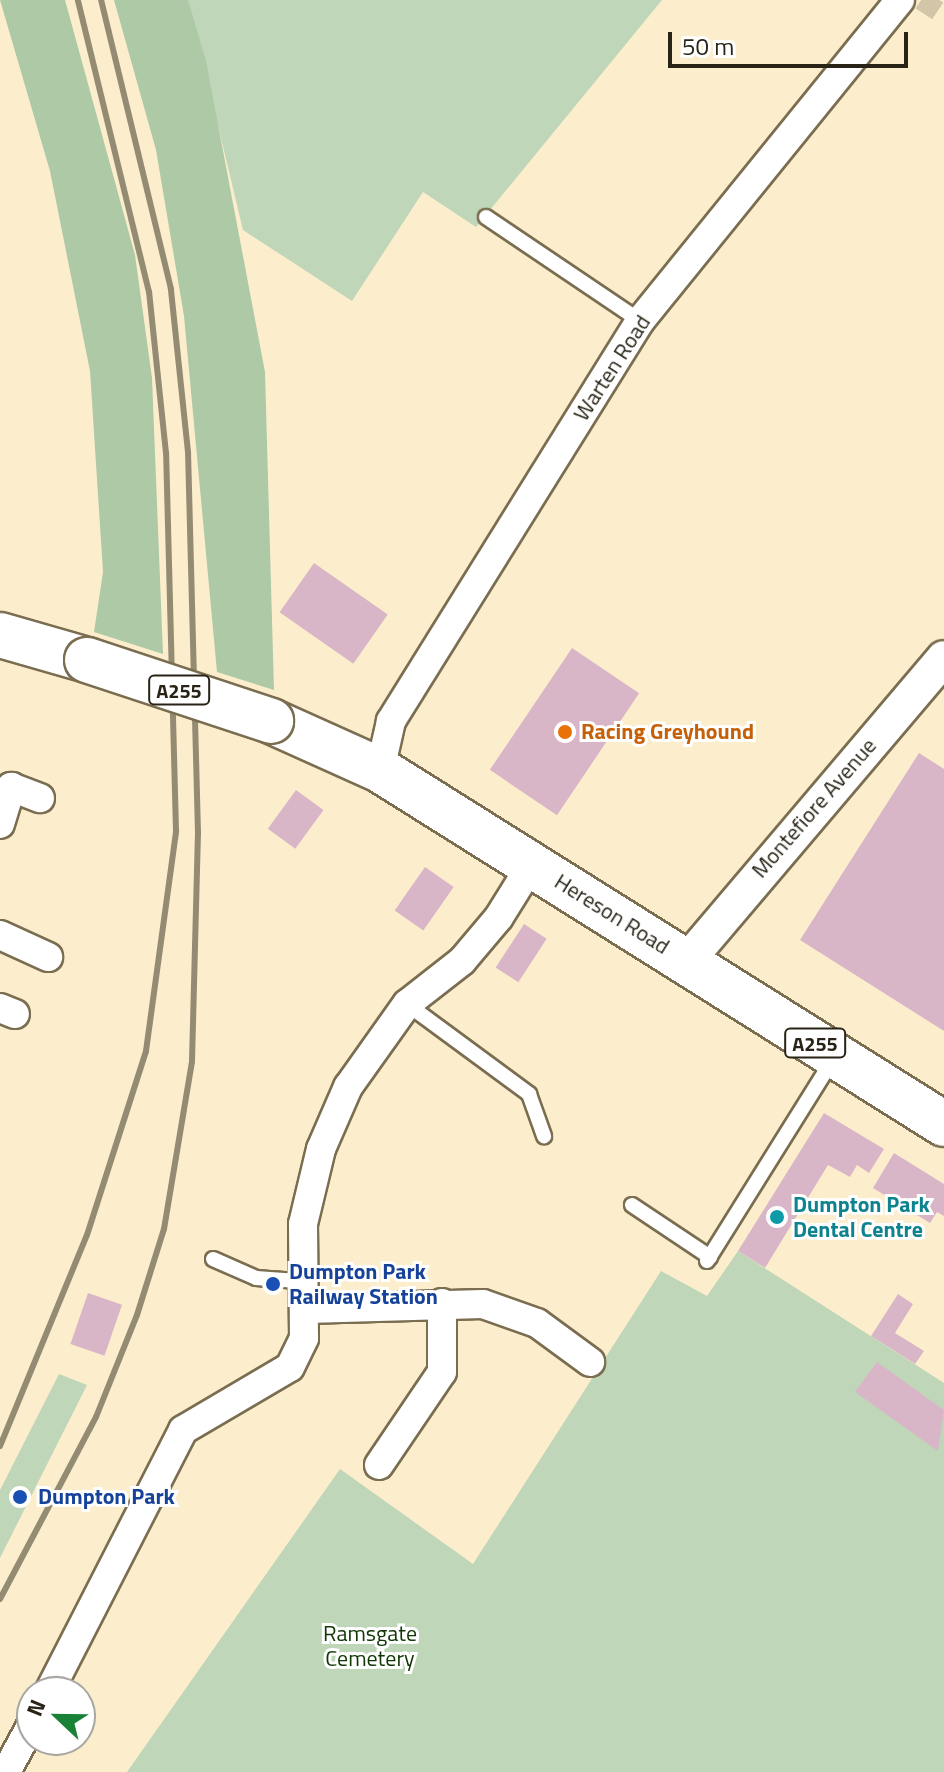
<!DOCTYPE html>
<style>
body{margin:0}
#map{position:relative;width:944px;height:1772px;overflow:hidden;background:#fceecd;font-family:"Titillium Web",sans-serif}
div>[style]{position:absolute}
.green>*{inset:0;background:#bfd6b9}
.forest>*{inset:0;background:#adc9a6}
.building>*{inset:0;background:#d9b6c7;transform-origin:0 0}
.pedestrian-tunnel>*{height:20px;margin-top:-10px;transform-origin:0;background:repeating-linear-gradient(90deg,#d2c5a8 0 20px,transparent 0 30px)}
.roads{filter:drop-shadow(2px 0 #7a6d50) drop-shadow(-2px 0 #7a6d50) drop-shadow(0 2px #7a6d50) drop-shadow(0 -2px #7a6d50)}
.service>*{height:14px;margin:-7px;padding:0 7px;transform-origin:7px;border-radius:7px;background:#fff}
.minor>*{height:28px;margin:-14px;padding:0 14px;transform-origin:14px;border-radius:14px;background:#fff}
.tertiary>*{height:34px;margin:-17px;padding:0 17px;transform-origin:17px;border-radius:17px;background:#fff}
.primary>*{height:44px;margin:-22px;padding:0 22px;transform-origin:22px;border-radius:22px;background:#fff}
.rail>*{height:6px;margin:-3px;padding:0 3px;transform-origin:3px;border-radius:3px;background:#948b73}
.bridges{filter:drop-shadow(2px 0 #7a6d50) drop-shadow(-2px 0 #7a6d50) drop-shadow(0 2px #7a6d50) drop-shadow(0 -2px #7a6d50)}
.primary-bridge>*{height:44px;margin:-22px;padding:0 22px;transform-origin:22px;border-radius:22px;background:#fff}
.dots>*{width:22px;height:22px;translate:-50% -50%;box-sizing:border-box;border:4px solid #fff;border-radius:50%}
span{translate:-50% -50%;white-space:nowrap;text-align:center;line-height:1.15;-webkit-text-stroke:6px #fff;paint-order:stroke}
.shield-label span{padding:2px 6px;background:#fff;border:2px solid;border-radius:6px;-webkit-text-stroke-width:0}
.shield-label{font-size:20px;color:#282316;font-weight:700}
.street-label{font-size:22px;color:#282316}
.food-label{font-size:22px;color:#c56008;font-weight:700}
.left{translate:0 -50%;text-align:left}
.culture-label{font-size:22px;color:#0d838f;font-weight:700}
.transit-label{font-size:22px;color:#164399;font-weight:700}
.park-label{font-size:22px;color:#0f3604}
.north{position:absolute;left:16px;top:1676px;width:80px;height:80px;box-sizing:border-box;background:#fff;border:2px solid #a9a7a2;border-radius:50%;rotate:292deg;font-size:22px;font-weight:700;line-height:32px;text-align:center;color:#282316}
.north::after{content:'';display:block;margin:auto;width:28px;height:36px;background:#1a8237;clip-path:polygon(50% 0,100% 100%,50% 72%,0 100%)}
.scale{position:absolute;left:668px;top:32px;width:240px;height:36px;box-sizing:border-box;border:4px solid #282316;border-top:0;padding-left:10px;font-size:24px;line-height:28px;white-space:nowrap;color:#282316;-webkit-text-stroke:6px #fff;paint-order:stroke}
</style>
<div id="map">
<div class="green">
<i style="clip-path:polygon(188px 0,662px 0,476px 227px,423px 192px,352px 301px,243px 230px)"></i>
<i style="clip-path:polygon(738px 1251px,944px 1383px,944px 1772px,127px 1772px,340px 1469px,473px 1564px,661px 1271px,707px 1296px)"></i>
<i style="clip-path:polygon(59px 1374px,87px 1385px,0 1558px,0 1490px)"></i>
</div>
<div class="forest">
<i style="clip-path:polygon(0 0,65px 0,135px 255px,152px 378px,163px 654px,94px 632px,103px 572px,90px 371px,50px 171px)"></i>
<i style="clip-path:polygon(114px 0,188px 0,206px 61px,265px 372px,274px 690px,217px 672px,184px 316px,156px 150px)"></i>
</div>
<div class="building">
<i style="left:314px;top:563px;width:90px;height:60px;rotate:35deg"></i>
<i style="left:572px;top:648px;width:81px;height:147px;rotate:34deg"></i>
<i style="clip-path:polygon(919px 753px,944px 769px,944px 1031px,800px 940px)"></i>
<i style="left:296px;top:790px;width:34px;height:48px;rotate:36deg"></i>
<i style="left:425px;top:867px;width:35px;height:53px;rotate:35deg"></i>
<i style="left:524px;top:924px;width:27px;height:52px;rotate:33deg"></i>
<i style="clip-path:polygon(824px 1113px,884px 1149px,869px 1173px,857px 1165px,850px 1177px,828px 1165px,765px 1268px,738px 1251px)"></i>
<i style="clip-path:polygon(894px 1153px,944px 1184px,944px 1216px,937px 1212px,930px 1223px,873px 1188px)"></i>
<i style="left:88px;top:1293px;width:36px;height:54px;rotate:19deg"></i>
<i style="clip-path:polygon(898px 1294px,913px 1304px,895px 1333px,924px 1351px,915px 1364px,871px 1336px)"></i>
<i style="clip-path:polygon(877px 1362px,944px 1410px,938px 1451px,855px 1392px)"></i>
</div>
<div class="pedestrian-tunnel">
<i style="left:921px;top:0;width:27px;rotate:33deg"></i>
</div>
<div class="roads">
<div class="service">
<i style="left:486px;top:217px;width:186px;rotate:34deg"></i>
<i style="left:407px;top:1004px;width:152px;rotate:36.4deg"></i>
<i style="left:529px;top:1094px;width:45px;rotate:70.3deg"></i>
<i style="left:632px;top:1205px;width:94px;rotate:33.7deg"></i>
<i style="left:213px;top:1259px;width:47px;rotate:23.8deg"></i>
<i style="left:256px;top:1278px;width:42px;rotate:4.1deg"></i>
<i style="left:707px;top:1261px;width:239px;rotate:-58deg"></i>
</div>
<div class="minor">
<i style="left:380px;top:770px;width:50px;rotate:-77.3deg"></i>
<i style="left:391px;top:721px;width:471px;rotate:-58.1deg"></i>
<i style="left:640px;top:321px;width:413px;rotate:-51deg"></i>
<i style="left:0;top:824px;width:39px;rotate:-73deg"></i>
<i style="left:11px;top:787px;width:31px;rotate:21deg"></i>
<i style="left:0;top:935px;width:53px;rotate:24.6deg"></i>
<i style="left:0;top:1008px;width:16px;rotate:22deg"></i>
<i style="left:307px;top:1309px;width:176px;rotate:-1.6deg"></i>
<i style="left:483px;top:1304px;width:57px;rotate:19.4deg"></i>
<i style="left:537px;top:1323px;width:66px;rotate:36.3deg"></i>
<i style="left:379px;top:1465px;width:112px;rotate:-55.9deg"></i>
<i style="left:442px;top:1372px;width:69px;rotate:-90deg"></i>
<i style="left:49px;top:1692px;width:294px;rotate:-62.9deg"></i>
<i style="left:183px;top:1430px;width:124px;rotate:-30.5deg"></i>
<i style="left:290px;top:1367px;width:32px;rotate:-64deg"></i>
<i style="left:304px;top:1338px;width:114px;rotate:-90.5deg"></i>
<i style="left:303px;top:1224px;width:77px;rotate:-76.5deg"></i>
<i style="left:321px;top:1149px;width:68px;rotate:-66.5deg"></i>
<i style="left:348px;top:1087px;width:102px;rotate:-54.6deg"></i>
<i style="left:407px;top:1004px;width:70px;rotate:-38deg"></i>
<i style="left:462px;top:961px;width:57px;rotate:-49.9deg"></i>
<i style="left:499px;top:917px;width:62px;rotate:-58.1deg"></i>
<i style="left:6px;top:1772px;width:55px;rotate:-61.6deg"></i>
</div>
<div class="tertiary">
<i style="left:687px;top:961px;width:397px;rotate:-49.7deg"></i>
</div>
<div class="primary">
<i style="left:0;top:635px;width:91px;rotate:16deg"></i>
<i style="left:271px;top:721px;width:120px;rotate:24.2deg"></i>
<i style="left:380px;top:770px;width:666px;rotate:32.11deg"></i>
</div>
</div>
<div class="rail">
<i style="left:0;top:1446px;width:228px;rotate:-67.6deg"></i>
<i style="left:87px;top:1235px;width:193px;rotate:-72.2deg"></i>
<i style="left:146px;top:1051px;width:222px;rotate:-82.2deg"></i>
<i style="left:176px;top:831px;width:378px;rotate:-91.5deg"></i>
<i style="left:166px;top:453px;width:162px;rotate:-96deg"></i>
<i style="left:149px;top:292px;width:301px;rotate:-103.7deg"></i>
<i style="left:0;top:1599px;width:206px;rotate:-62.2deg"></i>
<i style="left:96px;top:1417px;width:110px;rotate:-68.1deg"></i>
<i style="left:137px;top:1315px;width:90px;rotate:-72.6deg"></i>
<i style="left:164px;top:1229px;width:170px;rotate:-80.5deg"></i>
<i style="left:192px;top:1061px;width:228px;rotate:-88.5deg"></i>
<i style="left:198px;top:833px;width:381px;rotate:-91.5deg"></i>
<i style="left:188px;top:452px;width:164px;rotate:-96deg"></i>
<i style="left:171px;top:289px;width:297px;rotate:-103.6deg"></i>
</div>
<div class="bridges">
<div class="primary-bridge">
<i style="left:87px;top:660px;width:194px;rotate:18.3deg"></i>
</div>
</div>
<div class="dots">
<i style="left:565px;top:732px;background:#e8710a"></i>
<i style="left:777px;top:1217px;background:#0f9aa8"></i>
<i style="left:273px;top:1284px;background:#1a4fb4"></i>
<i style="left:20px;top:1497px;background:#1a4fb4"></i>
</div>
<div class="shield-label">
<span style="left:179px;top:690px">A255</span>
<span style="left:815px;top:1043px">A255</span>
</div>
<div class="street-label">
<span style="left:612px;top:368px;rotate:-57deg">Warten Road</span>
<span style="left:814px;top:808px;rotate:-49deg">Montefiore Avenue</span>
<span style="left:612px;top:914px;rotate:32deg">Hereson Road</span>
</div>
<div class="food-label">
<span class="left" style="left:581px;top:732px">Racing Greyhound</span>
</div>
<div class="culture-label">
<span class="left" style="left:793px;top:1217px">Dumpton Park<br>Dental Centre</span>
</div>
<div class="transit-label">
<span class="left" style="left:289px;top:1284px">Dumpton Park<br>Railway Station</span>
<span class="left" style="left:38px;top:1497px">Dumpton Park</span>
</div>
<div class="park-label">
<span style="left:370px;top:1646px">Ramsgate<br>Cemetery</span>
</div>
<div class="north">N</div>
<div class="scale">50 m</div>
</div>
